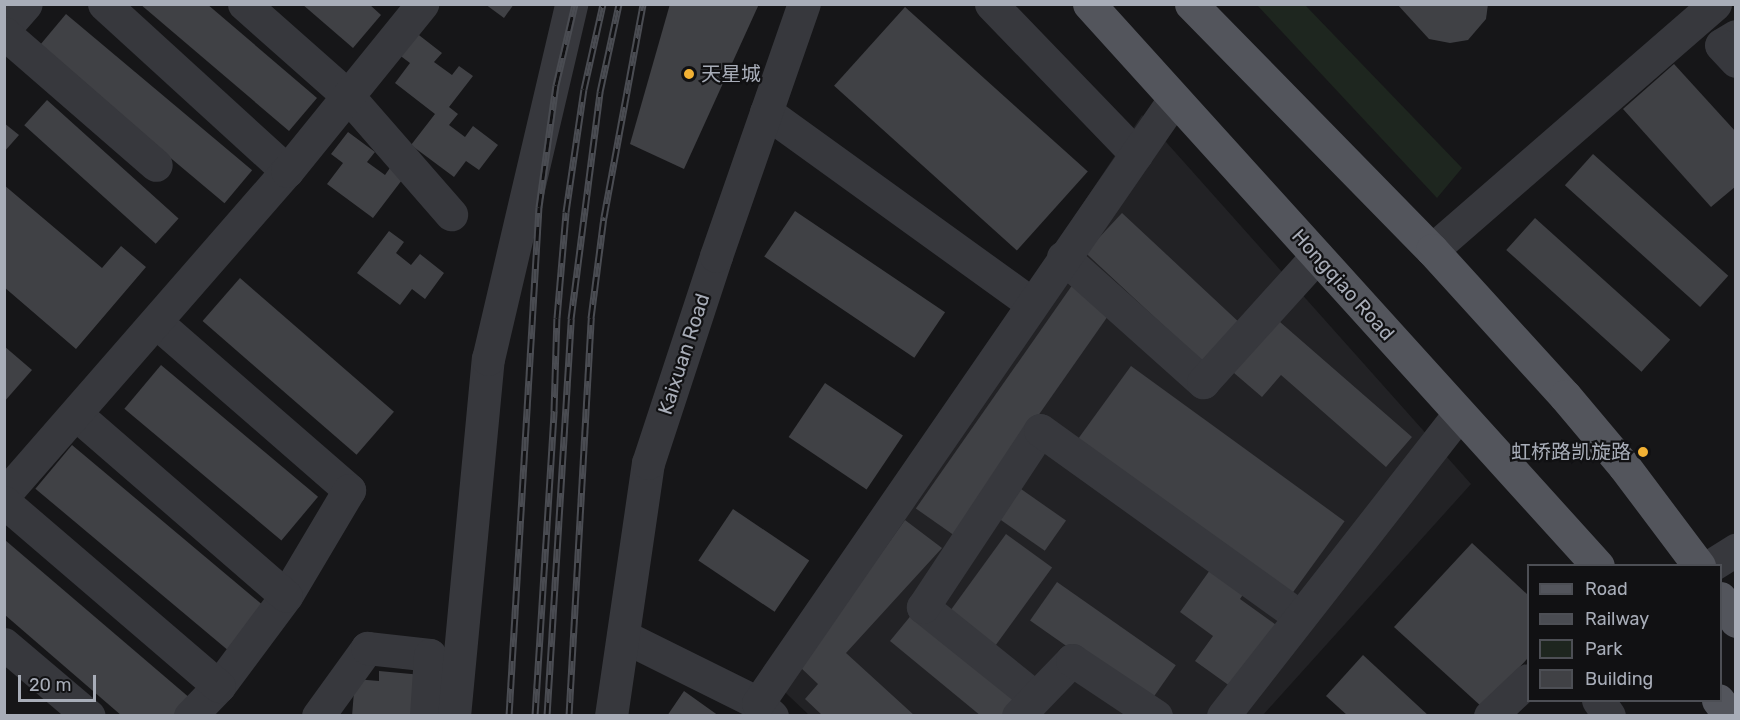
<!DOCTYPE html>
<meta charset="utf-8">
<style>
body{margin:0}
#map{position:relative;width:1740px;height:720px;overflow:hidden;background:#161618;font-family:Rubik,"Noto Sans SC",sans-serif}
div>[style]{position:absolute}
.built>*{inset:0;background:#222225}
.green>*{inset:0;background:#1e261f}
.building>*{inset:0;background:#404145;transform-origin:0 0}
.minor>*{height:33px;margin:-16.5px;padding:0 16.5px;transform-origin:16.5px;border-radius:16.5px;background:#37383d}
.major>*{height:33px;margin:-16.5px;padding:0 16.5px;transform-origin:16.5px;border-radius:16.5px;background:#53555c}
.rail>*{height:7px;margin-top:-3.5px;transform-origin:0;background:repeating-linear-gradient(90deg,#111113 0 14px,#4a4c52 0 28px);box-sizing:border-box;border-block:2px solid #4a4c52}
.dots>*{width:16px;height:16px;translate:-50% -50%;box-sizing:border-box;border:3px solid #111113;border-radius:50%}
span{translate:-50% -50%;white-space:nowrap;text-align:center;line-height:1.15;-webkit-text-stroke:4.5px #111113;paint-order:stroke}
.poi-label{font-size:20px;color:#a8adb8}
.left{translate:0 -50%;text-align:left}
.right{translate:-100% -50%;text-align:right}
.street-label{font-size:20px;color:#a8adb8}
.frame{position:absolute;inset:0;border:6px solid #a8adb8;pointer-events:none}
.legend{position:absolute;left:1527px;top:564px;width:195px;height:138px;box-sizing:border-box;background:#111113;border:2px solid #4d4f55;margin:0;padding:8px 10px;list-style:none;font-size:18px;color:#a8adb8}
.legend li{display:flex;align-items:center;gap:12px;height:30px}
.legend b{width:30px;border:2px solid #4d4f55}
.scale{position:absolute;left:18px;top:675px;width:78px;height:27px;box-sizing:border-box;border:3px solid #a8adb8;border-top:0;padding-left:8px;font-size:18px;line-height:21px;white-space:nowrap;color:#a8adb8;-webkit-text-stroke:4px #111113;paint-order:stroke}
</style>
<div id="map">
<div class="built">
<i style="clip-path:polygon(1142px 115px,1471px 484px,1263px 715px,809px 715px,768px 676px)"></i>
</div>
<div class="green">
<i style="clip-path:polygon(1257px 5px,1305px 5px,1462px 168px,1437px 198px)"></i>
</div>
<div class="building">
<i style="clip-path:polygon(140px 4px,207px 4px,317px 98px,289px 131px)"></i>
<i style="clip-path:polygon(302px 4px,369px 4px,381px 15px,353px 48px)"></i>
<i style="clip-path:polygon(485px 4px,514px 4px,504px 18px)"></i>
<i style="clip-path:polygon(670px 4px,759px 4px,684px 169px,630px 144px)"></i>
<i style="clip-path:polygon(1397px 4px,1488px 4px,1486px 19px,1468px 40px,1450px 43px,1429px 39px)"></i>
<i style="left:905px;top:7px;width:246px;height:106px;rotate:42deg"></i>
<i style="left:66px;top:14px;width:243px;height:43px;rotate:40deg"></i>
<i style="clip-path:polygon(415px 32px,442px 53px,434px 62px,452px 75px,459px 66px,473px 76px,449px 107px,458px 114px,449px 125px,465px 137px,473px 126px,498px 145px,479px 170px,466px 161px,454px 177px,411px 145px,435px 114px,395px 83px,410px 63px,398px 54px)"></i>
<i style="clip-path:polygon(1674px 64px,1736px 132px,1736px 186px,1711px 207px,1623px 109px)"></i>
<i style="left:47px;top:100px;width:177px;height:34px;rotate:42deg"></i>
<i style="clip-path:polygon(4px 123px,19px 135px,4px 152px)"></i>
<i style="clip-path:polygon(348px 132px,375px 152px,367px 162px,385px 175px,392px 165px,405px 176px,373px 218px,327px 184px,343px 163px,331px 154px)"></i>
<i style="left:1593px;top:154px;width:182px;height:42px;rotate:42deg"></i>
<i style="clip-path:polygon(4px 185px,102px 268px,121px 246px,146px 267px,76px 349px,4px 287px)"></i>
<i style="left:795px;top:211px;width:181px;height:55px;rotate:34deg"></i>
<i style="left:1122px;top:213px;width:163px;height:54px;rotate:43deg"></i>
<i style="left:1535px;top:218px;width:182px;height:43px;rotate:42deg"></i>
<i style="clip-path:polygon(389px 231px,404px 242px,396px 253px,411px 265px,420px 254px,444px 273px,425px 299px,412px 289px,400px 305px,357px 273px)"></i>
<i style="left:240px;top:278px;width:204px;height:57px;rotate:41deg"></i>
<i style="left:1073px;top:284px;width:47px;height:274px;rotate:35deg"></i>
<i style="clip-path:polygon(1272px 315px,1412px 437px,1386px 467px,1281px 375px,1262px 397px,1227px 367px)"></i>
<i style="clip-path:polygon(4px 346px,32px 370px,4px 402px)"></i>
<i style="left:161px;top:365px;width:205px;height:57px;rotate:40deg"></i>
<i style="left:1131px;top:366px;width:264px;height:97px;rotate:36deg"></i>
<i style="left:825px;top:383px;width:94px;height:65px;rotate:34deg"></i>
<i style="left:72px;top:445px;width:255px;height:57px;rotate:40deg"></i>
<i style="left:1021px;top:489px;width:55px;height:37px;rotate:35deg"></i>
<i style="left:733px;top:509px;width:92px;height:62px;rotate:34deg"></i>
<i style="clip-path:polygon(905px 520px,942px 548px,846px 653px,915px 716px,823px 716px,805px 699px,818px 684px,800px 667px)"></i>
<i style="left:1006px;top:534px;width:57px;height:97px;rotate:36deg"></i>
<i style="clip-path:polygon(5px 540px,191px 699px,177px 716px,122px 716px,5px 615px)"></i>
<i style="clip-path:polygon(1472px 543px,1528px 595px,1528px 658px,1482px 707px,1394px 627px)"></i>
<i style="clip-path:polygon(1215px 563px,1248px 587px,1240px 599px,1279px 627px,1234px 689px,1195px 661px,1213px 636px,1180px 612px)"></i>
<i style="left:1057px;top:582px;width:145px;height:47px;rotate:35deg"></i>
<i style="clip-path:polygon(913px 613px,1020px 701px,1008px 716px,981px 716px,890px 641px)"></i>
<i style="clip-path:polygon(1363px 655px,1429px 716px,1348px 716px,1326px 696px)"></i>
<i style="clip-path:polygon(379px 671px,422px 675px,419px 716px,352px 716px,355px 679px,379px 681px)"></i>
<i style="clip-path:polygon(684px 691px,719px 716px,667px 716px)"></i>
</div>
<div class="minor">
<i style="left:104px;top:4px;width:248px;rotate:42.4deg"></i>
<i style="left:244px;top:4px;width:139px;rotate:41.5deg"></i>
<i style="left:348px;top:96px;width:157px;rotate:48.9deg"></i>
<i style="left:991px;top:4px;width:209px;rotate:46deg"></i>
<i style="left:4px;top:29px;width:33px;rotate:-49deg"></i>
<i style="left:4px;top:33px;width:201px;rotate:41deg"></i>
<i style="left:1736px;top:36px;width:17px;rotate:149deg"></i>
<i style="left:1721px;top:45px;width:22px;rotate:47deg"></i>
<i style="left:766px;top:112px;width:327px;rotate:35.8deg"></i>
<i style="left:1432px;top:250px;width:375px;rotate:-41deg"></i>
<i style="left:1063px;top:257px;width:188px;rotate:41.8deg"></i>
<i style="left:1203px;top:382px;width:170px;rotate:-47.9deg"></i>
<i style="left:156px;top:322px;width:256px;rotate:41deg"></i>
<i style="left:349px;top:490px;width:123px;rotate:120.7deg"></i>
<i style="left:286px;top:596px;width:112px;rotate:126.7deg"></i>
<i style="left:219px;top:686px;width:42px;rotate:134deg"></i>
<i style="left:77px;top:415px;width:276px;rotate:40.9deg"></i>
<i style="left:4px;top:495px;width:430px;rotate:-48.9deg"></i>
<i style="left:287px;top:171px;width:215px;rotate:-51deg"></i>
<i style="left:4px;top:502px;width:283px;rotate:40.6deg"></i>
<i style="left:1710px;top:566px;width:31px;rotate:-32deg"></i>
<i style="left:623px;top:636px;width:151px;rotate:26.4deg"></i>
<i style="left:758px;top:703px;width:19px;rotate:43deg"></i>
<i style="left:4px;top:644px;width:111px;rotate:40.3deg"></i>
<i style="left:1035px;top:697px;width:144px;rotate:-141.2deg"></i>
<i style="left:923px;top:607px;width:212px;rotate:-56.5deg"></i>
<i style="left:1040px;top:430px;width:319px;rotate:35.7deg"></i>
<i style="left:1598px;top:700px;width:19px;rotate:55deg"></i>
<i style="left:758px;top:703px;width:733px;rotate:-55.44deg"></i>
<i style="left:318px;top:716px;width:84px;rotate:-54.2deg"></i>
<i style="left:367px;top:648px;width:63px;rotate:6.3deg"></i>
<i style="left:430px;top:655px;width:61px;rotate:93.8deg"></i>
<i style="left:454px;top:716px;width:359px;rotate:-84.6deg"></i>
<i style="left:488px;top:359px;width:365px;rotate:-76.8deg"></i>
<i style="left:611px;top:716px;width:256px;rotate:-81.7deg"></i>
<i style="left:648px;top:463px;width:218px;rotate:-71.8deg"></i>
<i style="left:716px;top:256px;width:267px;rotate:-70.8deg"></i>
<i style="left:1018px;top:716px;width:78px;rotate:-46deg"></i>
<i style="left:1072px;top:660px;width:101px;rotate:33.7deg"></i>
<i style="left:1223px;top:716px;width:383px;rotate:-52deg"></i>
<i style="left:1490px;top:716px;width:52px;rotate:-43.5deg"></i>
</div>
<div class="major">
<i style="left:1089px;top:4px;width:758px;rotate:47.83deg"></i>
<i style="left:1191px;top:4px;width:344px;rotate:45.6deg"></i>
<i style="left:1432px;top:250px;width:197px;rotate:47.7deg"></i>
<i style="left:1565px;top:396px;width:92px;rotate:49.9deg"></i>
<i style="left:1624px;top:466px;width:125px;rotate:53.1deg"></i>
<i style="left:1720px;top:598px;width:28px;rotate:55deg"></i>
<i style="left:1718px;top:700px;width:20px;rotate:53deg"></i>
</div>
<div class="rail">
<i style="left:509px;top:716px;width:510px;rotate:-86.63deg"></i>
<i style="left:539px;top:207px;width:123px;rotate:-82.1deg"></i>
<i style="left:556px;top:85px;width:83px;rotate:-76.8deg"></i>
<i style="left:535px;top:716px;width:306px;rotate:-86.4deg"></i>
<i style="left:554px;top:411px;width:93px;rotate:-88.2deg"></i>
<i style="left:557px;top:318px;width:106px;rotate:-85.1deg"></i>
<i style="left:566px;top:212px;width:124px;rotate:-81.7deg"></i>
<i style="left:584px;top:89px;width:87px;rotate:-77.4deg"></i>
<i style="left:547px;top:716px;width:398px;rotate:-86.5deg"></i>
<i style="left:571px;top:319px;width:229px;rotate:-82.7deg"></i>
<i style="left:600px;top:92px;width:90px;rotate:-77.8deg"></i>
<i style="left:569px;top:716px;width:399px;rotate:-86.8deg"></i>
<i style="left:591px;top:318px;width:102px;rotate:-82.7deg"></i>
<i style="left:604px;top:217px;width:217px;rotate:-79.6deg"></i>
</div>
<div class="dots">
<i style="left:689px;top:74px;background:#f2b134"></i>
<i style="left:1643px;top:452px;background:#f2b134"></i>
</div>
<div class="poi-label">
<span class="left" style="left:701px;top:74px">天星城</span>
<span class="right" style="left:1631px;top:452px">虹桥路凯旋路</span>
</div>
<div class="street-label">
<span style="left:1343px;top:285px;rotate:48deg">Hongqiao Road</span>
<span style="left:684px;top:354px;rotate:-72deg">Kaixuan Road</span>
</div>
<div class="frame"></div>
<ul class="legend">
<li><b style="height:8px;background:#53555c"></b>Road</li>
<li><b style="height:8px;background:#4a4c52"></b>Railway</li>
<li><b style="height:16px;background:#1e261f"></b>Park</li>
<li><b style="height:16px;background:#404145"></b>Building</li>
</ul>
<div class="scale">20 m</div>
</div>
